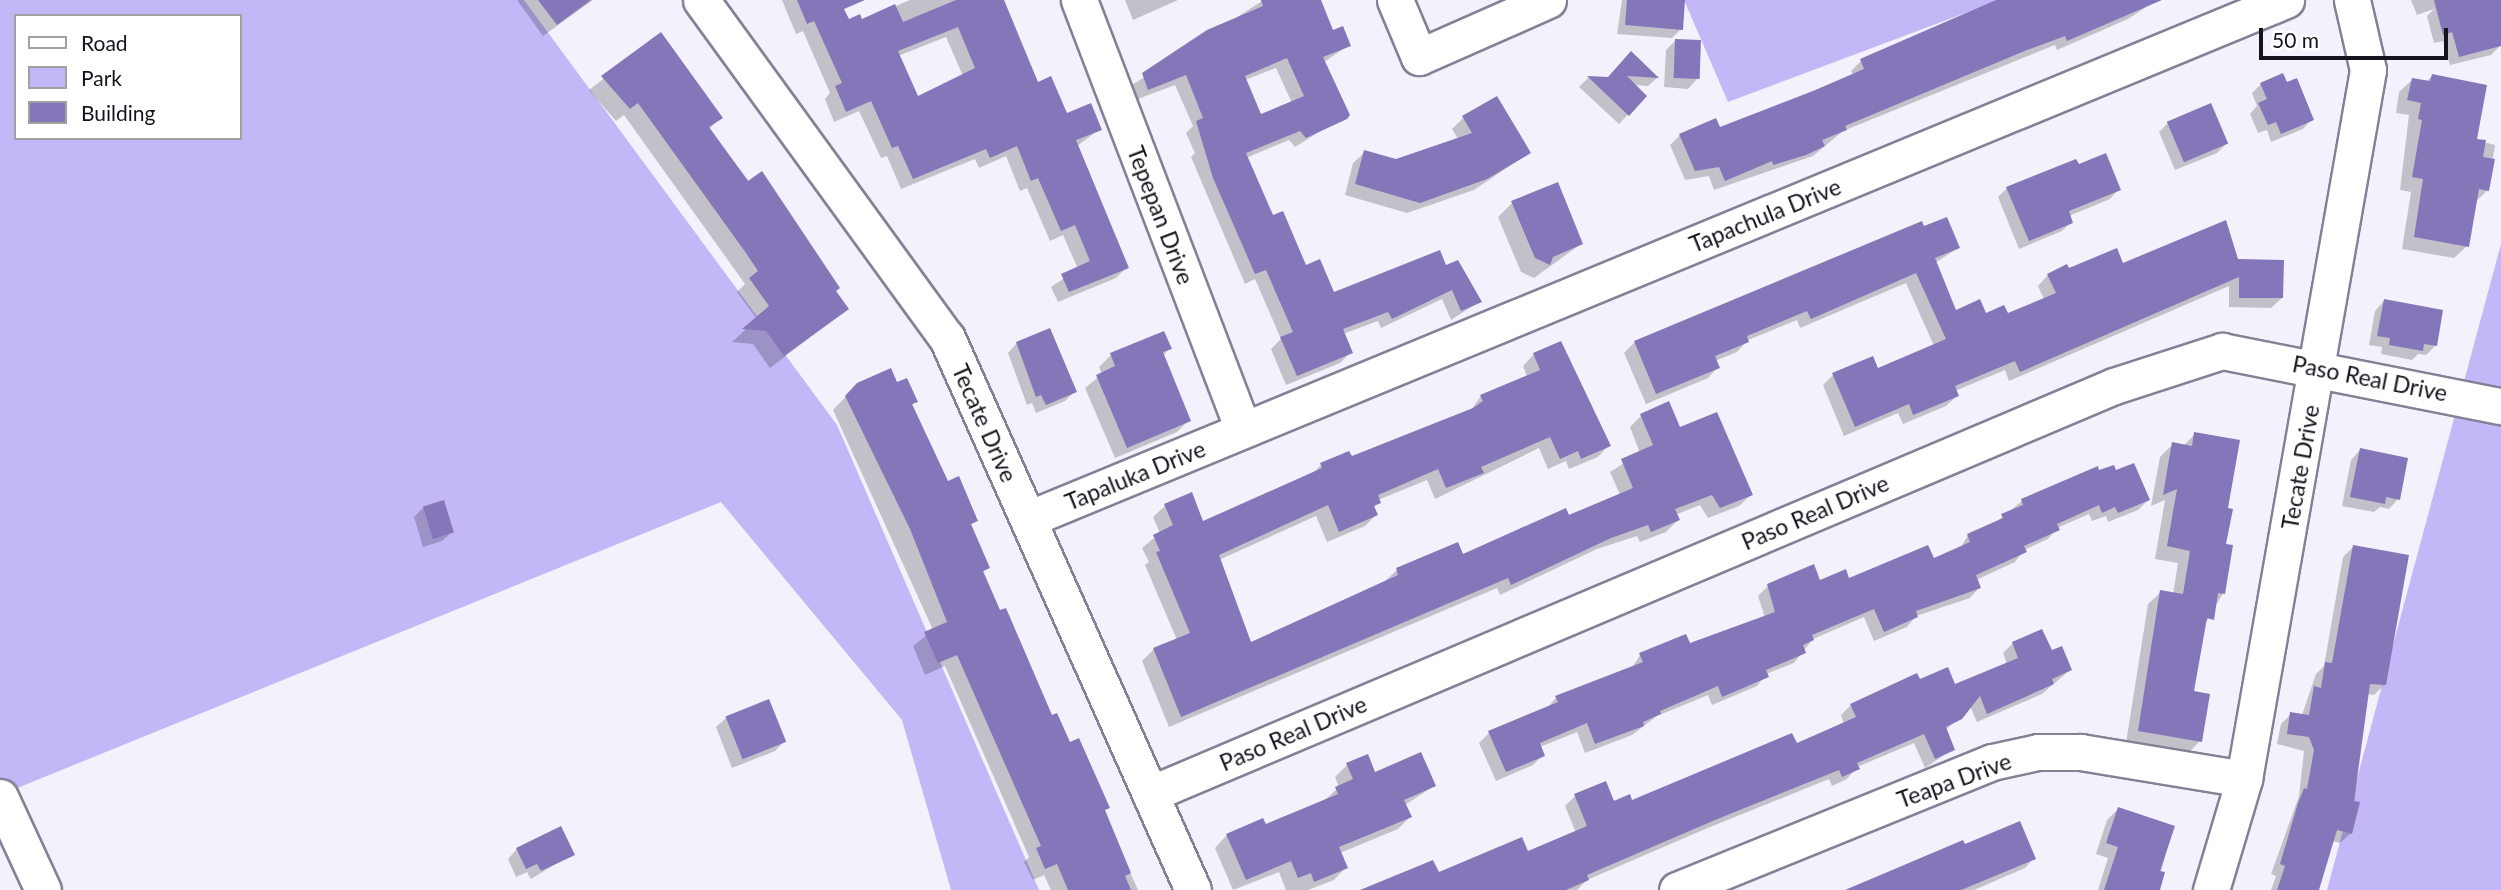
<!DOCTYPE html>
<style>
body{margin:0}
#map{position:relative;width:2501px;height:890px;overflow:hidden;background:#f3f2fc;font-family:Lato,sans-serif}
div>[style]{position:absolute}
.green>*{inset:0;background:#c4b7f7}
.shadow>*{inset:0;background:#0003}
.building>*{inset:0;background:#8576ba;transform-origin:0 0}
.roads{filter:drop-shadow(2px 0 #848096) drop-shadow(-2px 0 #848096) drop-shadow(0 2px #848096) drop-shadow(0 -2px #848096)}
.minor>*{height:35px;margin:-17.5px;padding:0 17.5px;transform-origin:17.5px;border-radius:17.5px;background:#fff}
span{translate:-50% -50%;white-space:nowrap;text-align:center;line-height:1.15;-webkit-text-stroke:6px #fff;paint-order:stroke}
.street-label{font-size:23px;color:#15131c}
.legend{position:absolute;left:14px;top:14px;width:228px;height:126px;box-sizing:border-box;background:#fff;border:2px solid #a1a1a4;margin:0;padding:9px 12px;list-style:none;font-size:21px;color:#15131c}
.legend li{display:flex;align-items:center;gap:14px;height:35px}
.legend b{width:35px;border:2px solid #a1a1a4}
.scale{position:absolute;left:2259px;top:28px;width:189px;height:32px;box-sizing:border-box;border:4px solid #15131c;border-top:0;padding-left:9px;font-size:21px;line-height:24px;white-space:nowrap;color:#15131c;-webkit-text-stroke:5px #fff;paint-order:stroke}
</style>
<div id="map">
<div class="green">
<i style="clip-path:polygon(evenodd,0 0,524px 0,837px 425px,1039px 890px,951px 890px,902px 720px,721px 502px,0 795px,0 0,16px 16px,240px 16px,240px 138px,16px 138px,16px 16px)"></i>
<i style="clip-path:polygon(1684px 0,2000px 0,1728px 102px)"></i>
<i style="clip-path:polygon(2501px 244px,2501px 890px,2327px 890px)"></i>
</div>
<div class="shadow">
<i style="clip-path:polygon(517px 0,593px 0,543px 36px)"></i>
<i style="clip-path:polygon(evenodd,782px 0,838px 0,848px 21px,861px 21px,910px 0,1004px 0,1037px 85px,1067px 115px,1100px 129px,1077px 146px,1127px 267px,1116px 278px,1058px 302px,1051px 287px,1078px 269px,1063px 235px,1050px 241px,1027px 188px,1020px 191px,1006px 156px,979px 168px,975px 159px,901px 189px,887px 156px,881px 158px,859px 111px,834px 122px,825px 99px,830px 93px,803px 31px,796px 34px,782px 0,946px 37px,963px 76px,917px 98px,898px 56px,946px 37px)"></i>
<i style="clip-path:polygon(1125px 0,1178px 0,1133px 20px)"></i>
<i style="clip-path:polygon(evenodd,1319px 0,1332px 33px,1349px 45px,1324px 62px,1348px 114px,1295px 147px,1289px 140px,1246px 158px,1272px 218px,1305px 267px,1333px 295px,1445px 268px,1479px 302px,1451px 320px,1442px 299px,1381px 328px,1378px 321px,1343px 334px,1351px 352px,1340px 363px,1286px 385px,1271px 349px,1281px 339px,1255px 279px,1245px 284px,1191px 157px,1195px 153px,1186px 133px,1193px 126px,1175px 85px,1138px 99px,1132px 85px,1262px 1px,1319px 0,1276px 68px,1292px 103px,1261px 117px,1245px 80px,1276px 68px)"></i>
<i style="clip-path:polygon(1622px 0,1683px 0,1681px 29px,1672px 38px,1617px 34px)"></i>
<i style="clip-path:polygon(1998px 0,2157px 0,2128px 19px,2057px 50px,2055px 45px,1843px 131px,1813px 156px,1714px 190px,1709px 176px,1685px 180px,1670px 145px,1680px 135px,1719px 129px,1853px 75px,1851px 71px,1861px 61px)"></i>
<i style="clip-path:polygon(2411px 0,2501px 0,2501px 45px,2491px 55px,2450px 65px,2443px 41px,2434px 43px,2427px 16px,2434px 9px,2417px 15px)"></i>
<i style="clip-path:polygon(661px 35px,720px 118px,709px 129px,847px 309px,770px 368px,753px 344px,732px 342px,757px 319px,737px 292px,745px 284px,624px 115px,616px 121px,589px 90px)"></i>
<i style="clip-path:polygon(1676px 40px,1697px 79px,1688px 89px,1664px 87px,1666px 50px)"></i>
<i style="clip-path:polygon(1631px 54px,1657px 78px,1648px 86px,1634px 85px,1645px 96px,1619px 124px,1579px 87px,1588px 78px,1608px 78px)"></i>
<i style="clip-path:polygon(2432px 76px,2475px 140px,2495px 145px,2488px 190px,2474px 203px,2467px 246px,2454px 258px,2402px 249px,2411px 192px,2400px 190px,2409px 115px,2396px 113px,2399px 92px,2412px 80px,2426px 82px)"></i>
<i style="clip-path:polygon(2261px 84px,2312px 119px,2303px 129px,2271px 142px,2267px 130px,2258px 133px,2250px 114px,2257px 106px,2252px 93px)"></i>
<i style="clip-path:polygon(1463px 118px,1529px 153px,1474px 190px,1407px 213px,1345px 195px,1353px 163px,1365px 152px,1396px 161px,1458px 139px,1452px 129px)"></i>
<i style="clip-path:polygon(2168px 123px,2226px 144px,2217px 153px,2175px 170px,2159px 132px)"></i>
<i style="clip-path:polygon(2078px 167px,2119px 189px,2110px 199px,2069px 216px,2071px 222px,2062px 231px,2019px 249px,1998px 197px,2007px 188px)"></i>
<i style="clip-path:polygon(1512px 203px,1581px 244px,1534px 278px,1521px 272px,1498px 217px)"></i>
<i style="clip-path:polygon(1923px 229px,1958px 248px,1935px 263px,1955px 312px,2007px 315px,2044px 299px,2038px 286px,2048px 275px,2068px 271px,2237px 261px,2282px 298px,2271px 308px,2229px 307px,2229px 286px,2009px 381px,2005px 370px,1955px 391px,1957px 396px,1946px 406px,1903px 424px,1898px 413px,1844px 436px,1823px 385px,1833px 375px,1877px 370px,1934px 346px,1906px 283px,1800px 328px,1797px 320px,1748px 340px,1737px 352px,1715px 361px,1718px 367px,1708px 378px,1646px 404px,1624px 353px,1635px 342px)"></i>
<i style="clip-path:polygon(2384px 301px,2435px 346px,2426px 355px,2418px 354px,2412px 360px,2381px 354px,2382px 347px,2369px 345px,2375px 311px)"></i>
<i style="clip-path:polygon(1163px 333px,1170px 348px,1163px 356px,1189px 420px,1177px 432px,1115px 458px,1085px 388px,1102px 374px,1099px 367px,1111px 355px)"></i>
<i style="clip-path:polygon(1017px 343px,1075px 391px,1065px 401px,1036px 413px,1032px 403px,1027px 405px,1008px 353px)"></i>
<i style="clip-path:polygon(1534px 354px,1609px 445px,1598px 457px,1569px 469px,1566px 461px,1548px 469px,1539px 448px,1435px 499px,1427px 480px,1378px 500px,1374px 508px,1376px 515px,1365px 526px,1327px 542px,1316px 516px,1219px 560px,1250px 644px,1385px 581px,1397px 570px,1462px 556px,1620px 495px,1610px 472px,1640px 453px,1630px 427px,1641px 416px,1679px 430px,1751px 495px,1739px 506px,1708px 518px,1700px 505px,1675px 515px,1678px 520px,1666px 532px,1640px 542px,1637px 536px,1597px 549px,1500px 595px,1497px 588px,1169px 727px,1142px 661px,1154px 649px,1177px 640px,1145px 565px,1149px 562px,1142px 548px,1160px 533px,1153px 517px,1165px 506px,1202px 523px,1310px 476px,1321px 465px,1351px 458px,1471px 410px,1481px 396px,1527px 377px,1523px 366px)"></i>
<i style="clip-path:polygon(858px 384px,896px 385px,916px 401px,911px 406px,947px 484px,975px 521px,970px 526px,988px 567px,982px 573px,1051px 717px,1108px 808px,1104px 811px,1108px 823px,1138px 890px,1051px 890px,1044px 875px,1033px 880px,1024px 862px,1029px 857px,945px 666px,925px 675px,913px 646px,933px 630px,833px 410px)"></i>
<i style="clip-path:polygon(2195px 434px,2226px 509px,2223px 593px,2203px 628px,2192px 692px,2200px 741px,2187px 754px,2126px 743px,2148px 604px,2161px 592px,2173px 594px,2178px 563px,2155px 559px,2165px 500px,2151px 506px,2160px 457px,2173px 444px,2183px 446px)"></i>
<i style="clip-path:polygon(2360px 450px,2398px 499px,2389px 509px,2380px 507px,2374px 512px,2342px 506px,2351px 460px)"></i>
<i style="clip-path:polygon(2098px 472px,2115px 472px,2148px 500px,2138px 510px,2108px 522px,2106px 516px,2092px 521px,2089px 514px,2057px 528px,2048px 539px,2024px 550px,2015px 562px,1976px 580px,1979px 588px,1970px 598px,1916px 616px,1907px 627px,1874px 641px,1864px 617px,1813px 639px,1794px 663px,1766px 674px,1757px 686px,1712px 705px,1708px 695px,1657px 716px,1632px 735px,1585px 753px,1577px 732px,1540px 747px,1543px 755px,1533px 765px,1496px 781px,1479px 743px,1489px 733px,1547px 708px,1556px 698px,1632px 668px,1640px 655px,1689px 646px,1765px 618px,1758px 596px,1768px 586px,1848px 580px,1933px 560px,1960px 549px,1968px 535px,1995px 523px,2022px 501px)"></i>
<i style="clip-path:polygon(424px 507px,452px 532px,442px 541px,423px 547px,414px 517px)"></i>
<i style="clip-path:polygon(2353px 547px,2384px 685px,2374px 695px,2366px 694px,2351px 833px,2340px 843px,2332px 841px,2318px 890px,2271px 890px,2276px 876px,2271px 874px,2299px 796px,2304px 751px,2277px 744px,2281px 724px,2291px 714px,2302px 715px,2316px 674px,2324px 666px,2343px 557px)"></i>
<i style="clip-path:polygon(2013px 643px,2051px 652px,2070px 670px,2042px 694px,1977px 722px,1970px 706px,1945px 731px,1953px 749px,1925px 768px,1914px 743px,1857px 767px,1847px 779px,1832px 786px,1829px 779px,1703px 830px,1587px 880px,1577px 890px,1365px 890px,1527px 853px,1576px 833px,1565px 806px,1575px 796px,1631px 802px,1796px 745px,1844px 724px,1841px 715px,1851px 705px,1919px 681px,1954px 687px,2007px 664px,2003px 653px)"></i>
<i style="clip-path:polygon(768px 701px,784px 742px,775px 751px,732px 768px,716px 727px,726px 718px)"></i>
<i style="clip-path:polygon(1347px 765px,1434px 786px,1405px 805px,1410px 817px,1398px 829px,1340px 853px,1346px 867px,1334px 880px,1308px 890px,1286px 890px,1279px 872px,1233px 890px,1215px 848px,1227px 835px,1265px 827px,1324px 801px,1339px 787px,1335px 777px)"></i>
<i style="clip-path:polygon(2118px 809px,2173px 827px,2156px 890px,2098px 890px,2108px 858px,2096px 854px,2107px 820px)"></i>
<i style="clip-path:polygon(517px 849px,572px 854px,531px 879px,527px 872px,516px 877px,508px 859px)"></i>
<i style="clip-path:polygon(2034px 858px,2025px 868px,1974px 890px,1872px 890px)"></i>
</div>
<div class="building">
<i style="clip-path:polygon(538px 0,591px 0,557px 25px)"></i>
<i style="clip-path:polygon(evenodd,797px 0,865px 0,844px 9px,849px 19px,860px 14px,862px 19px,895px 4px,903px 22px,956px 0,1004px 0,1038px 82px,1051px 76px,1067px 113px,1091px 103px,1102px 130px,1076px 140px,1129px 268px,1069px 292px,1061px 274px,1090px 261px,1075px 225px,1061px 231px,1038px 178px,1031px 181px,1017px 146px,990px 158px,986px 149px,913px 179px,898px 146px,892px 148px,871px 101px,846px 112px,835px 86px,842px 83px,814px 21px,807px 24px,797px 0,958px 27px,975px 68px,918px 96px,898px 51px,958px 27px)"></i>
<i style="clip-path:polygon(evenodd,1261px 0,1321px 0,1333px 30px,1343px 26px,1351px 46px,1323px 57px,1350px 115px,1347px 119px,1306px 138px,1300px 131px,1246px 153px,1273px 215px,1283px 211px,1306px 265px,1320px 259px,1334px 292px,1440px 250px,1446px 265px,1458px 260px,1482px 302px,1461px 311px,1452px 290px,1392px 319px,1388px 312px,1343px 329px,1353px 353px,1297px 376px,1280px 337px,1293px 332px,1266px 270px,1255px 274px,1213px 178px,1196px 121px,1203px 118px,1186px 75px,1148px 90px,1142px 73px,1207px 30px,1263px 6px,1261px 0,1287px 58px,1304px 96px,1261px 114px,1245px 76px,1287px 58px)"></i>
<i style="clip-path:polygon(1627px 0,1685px 0,1683px 30px,1625px 25px)"></i>
<i style="clip-path:polygon(1996px 0,2162px 0,2067px 41px,2065px 36px,2027px 50px,1845px 126px,1847px 130px,1822px 140px,1825px 146px,1806px 155px,1773px 165px,1772px 161px,1725px 181px,1719px 167px,1695px 171px,1679px 134px,1716px 118px,1720px 127px,1813px 91px,1864px 69px,1860px 59px)"></i>
<i style="clip-path:polygon(2434px 0,2501px 0,2501px 46px,2459px 57px,2452px 32px,2443px 35px)"></i>
<i style="clip-path:polygon(661px 32px,723px 118px,709px 127px,748px 181px,762px 171px,840px 288px,836px 291px,849px 309px,784px 356px,766px 331px,742px 329px,769px 306px,749px 278px,758px 271px,746px 253px,638px 103px,630px 109px,601px 76px)"></i>
<i style="left:1675px;top:39px;width:26px;height:39px;rotate:2deg"></i>
<i style="clip-path:polygon(1631px 51px,1659px 78px,1627px 76px,1647px 96px,1629px 116px,1587px 76px,1608px 77px)"></i>
<i style="clip-path:polygon(2283px 73px,2287px 82px,2297px 78px,2314px 120px,2281px 134px,2276px 122px,2268px 125px,2258px 103px,2267px 99px,2260px 83px)"></i>
<i style="clip-path:polygon(2432px 74px,2487px 85px,2477px 139px,2486px 140px,2483px 157px,2495px 159px,2489px 191px,2479px 189px,2469px 247px,2414px 237px,2423px 179px,2412px 177px,2422px 120px,2418px 119px,2421px 103px,2407px 100px,2412px 78px,2430px 81px)"></i>
<i style="clip-path:polygon(1497px 96px,1531px 153px,1487px 179px,1420px 203px,1355px 184px,1364px 150px,1396px 159px,1472px 133px,1462px 116px)"></i>
<i style="left:2211px;top:103px;width:44px;height:48px;rotate:67deg"></i>
<i style="clip-path:polygon(2106px 153px,2121px 190px,2069px 211px,2073px 223px,2029px 241px,2006px 187px,2076px 159px,2079px 164px)"></i>
<i style="clip-path:polygon(1558px 182px,1583px 244px,1553px 257px,1550px 265px,1535px 258px,1511px 201px)"></i>
<i style="clip-path:polygon(1947px 217px,1960px 248px,1935px 258px,1956px 310px,1980px 299px,1986px 313px,2004px 305px,2008px 313px,2056px 293px,2047px 274px,2067px 264px,2069px 268px,2117px 248px,2123px 263px,2226px 220px,2238px 259px,2284px 260px,2283px 298px,2239px 298px,2239px 277px,2020px 372px,2015px 361px,1955px 386px,1959px 396px,1913px 415px,1909px 404px,1855px 427px,1832px 373px,1873px 356px,1878px 368px,1946px 339px,1916px 273px,1811px 319px,1807px 311px,1747px 336px,1749px 342px,1715px 356px,1720px 368px,1656px 394px,1634px 341px,1922px 221px,1924px 226px)"></i>
<i style="clip-path:polygon(2384px 299px,2443px 310px,2437px 346px,2424px 344px,2423px 351px,2389px 345px,2390px 338px,2377px 336px)"></i>
<i style="clip-path:polygon(1050px 328px,1077px 392px,1046px 405px,1041px 395px,1036px 397px,1016px 342px)"></i>
<i style="clip-path:polygon(1164px 331px,1172px 349px,1163px 352px,1191px 421px,1127px 448px,1096px 375px,1115px 366px,1110px 353px)"></i>
<i style="clip-path:polygon(1561px 341px,1611px 446px,1581px 459px,1578px 451px,1560px 459px,1550px 437px,1481px 467px,1484px 473px,1446px 488px,1438px 469px,1378px 495px,1381px 503px,1374px 506px,1378px 515px,1339px 532px,1328px 505px,1219px 555px,1251px 642px,1398px 575px,1396px 568px,1458px 542px,1463px 554px,1566px 508px,1569px 515px,1633px 488px,1621px 459px,1653px 445px,1640px 414px,1669px 401px,1680px 427px,1717px 412px,1753px 495px,1720px 508px,1712px 495px,1675px 509px,1680px 520px,1651px 532px,1648px 525px,1611px 538px,1511px 585px,1508px 578px,1181px 717px,1153px 648px,1190px 633px,1156px 552px,1160px 551px,1153px 535px,1173px 525px,1164px 504px,1192px 492px,1203px 521px,1322px 468px,1320px 463px,1349px 451px,1352px 456px,1473px 408px,1483px 401px,1480px 395px,1540px 370px,1533px 353px)"></i>
<i style="clip-path:polygon(891px 368px,897px 382px,907px 378px,918px 402px,912px 404px,948px 481px,959px 476px,978px 521px,971px 524px,990px 568px,983px 571px,1000px 610px,1006px 608px,1052px 715px,1057px 713px,1070px 742px,1079px 738px,1110px 808px,1105px 810px,1131px 873px,1125px 876px,1131px 890px,1068px 890px,1057px 864px,1045px 869px,1036px 848px,1041px 846px,957px 655px,938px 663px,924px 632px,947px 622px,910px 529px,845px 396px,857px 383px)"></i>
<i style="clip-path:polygon(2194px 432px,2240px 440px,2228px 508px,2233px 509px,2226px 544px,2233px 545px,2225px 594px,2218px 593px,2214px 620px,2207px 618px,2194px 691px,2210px 694px,2202px 742px,2138px 731px,2160px 590px,2183px 594px,2190px 551px,2167px 546px,2177px 489px,2163px 495px,2172px 442px,2192px 446px)"></i>
<i style="clip-path:polygon(2360px 448px,2408px 458px,2400px 500px,2386px 497px,2385px 504px,2350px 497px)"></i>
<i style="clip-path:polygon(2134px 463px,2150px 500px,2118px 513px,2115px 507px,2102px 513px,2099px 505px,2057px 524px,2060px 530px,2024px 546px,2027px 552px,1976px 575px,1981px 588px,1916px 611px,1918px 617px,1884px 632px,1874px 609px,1812px 635px,1814px 640px,1803px 645px,1806px 653px,1766px 670px,1769px 677px,1722px 697px,1718px 686px,1660px 711px,1661px 714px,1643px 722px,1644px 726px,1595px 744px,1587px 723px,1540px 743px,1545px 756px,1506px 772px,1488px 731px,1558px 702px,1555px 696px,1643px 662px,1639px 653px,1686px 634px,1690px 643px,1775px 612px,1767px 584px,1814px 564px,1820px 580px,1846px 569px,1849px 578px,1928px 545px,1934px 558px,1970px 542px,1967px 534px,2003px 518px,2001px 514px,2023px 505px,2021px 499px,2098px 466px,2099px 470px,2114px 465px,2116px 470px)"></i>
<i style="left:444px;top:500px;width:34px;height:22px;rotate:73deg"></i>
<i style="clip-path:polygon(2353px 545px,2409px 555px,2386px 685px,2370px 684px,2354px 801px,2360px 802px,2352px 834px,2337px 830px,2319px 890px,2277px 890px,2285px 866px,2280px 864px,2298px 803px,2304px 788px,2307px 789px,2314px 750px,2309px 737px,2287px 734px,2290px 712px,2309px 715px,2314px 686px,2321px 688px,2325px 662px,2332px 663px)"></i>
<i style="clip-path:polygon(2042px 629px,2052px 650px,2062px 646px,2072px 670px,2052px 679px,2054px 684px,1987px 714px,1980px 696px,1962px 719px,1946px 727px,1955px 750px,1935px 759px,1924px 734px,1857px 763px,1860px 769px,1842px 777px,1839px 770px,1715px 820px,1587px 875px,1589px 880px,1566px 890px,1360px 890px,1433px 860px,1439px 872px,1522px 837px,1528px 851px,1587px 826px,1574px 794px,1606px 781px,1614px 801px,1630px 794px,1632px 800px,1792px 733px,1797px 743px,1856px 717px,1850px 704px,1917px 673px,1920px 679px,1948px 667px,1955px 684px,2018px 658px,2012px 642px)"></i>
<i style="left:769px;top:699px;width:46px;height:47px;rotate:68deg"></i>
<i style="clip-path:polygon(1421px 752px,1436px 786px,1404px 800px,1412px 817px,1339px 847px,1348px 868px,1314px 882px,1311px 873px,1298px 878px,1291px 861px,1246px 880px,1226px 834px,1263px 818px,1266px 824px,1338px 794px,1335px 787px,1353px 779px,1346px 763px,1368px 754px,1375px 772px)"></i>
<i style="clip-path:polygon(2118px 807px,2175px 826px,2160px 871px,2165px 872px,2160px 890px,2104px 890px,2118px 847px,2106px 843px)"></i>
<i style="clip-path:polygon(2020px 821px,2036px 859px,1961px 890px,1845px 890px,1963px 840px,1965px 844px)"></i>
<i style="clip-path:polygon(561px 826px,575px 855px,541px 871px,537px 864px,526px 869px,516px 848px)"></i>
</div>
<div class="roads">
<div class="minor">
<i style="left:701px;top:0;width:418px;rotate:54deg"></i>
<i style="left:947px;top:338px;width:604px;rotate:65.98deg"></i>
<i style="left:1079px;top:0;width:460px;rotate:69.1deg"></i>
<i style="left:1395px;top:0;width:62px;rotate:67.2deg"></i>
<i style="left:1419px;top:57px;width:141px;rotate:-23.8deg"></i>
<i style="left:1028px;top:519px;width:1361px;rotate:-22.42deg"></i>
<i style="left:1150px;top:794px;width:1047px;rotate:-22.94deg"></i>
<i style="left:2114px;top:386px;width:114px;rotate:-18deg"></i>
<i style="left:2222px;top:351px;width:284px;rotate:11.2deg"></i>
<i style="left:0;top:797px;width:102px;rotate:65.2deg"></i>
<i style="left:1677px;top:890px;width:340px;rotate:-22.1deg"></i>
<i style="left:1992px;top:762px;width:47px;rotate:-12.3deg"></i>
<i style="left:2038px;top:752px;width:43px"></i>
<i style="left:2081px;top:752px;width:165px;rotate:9.4deg"></i>
<i style="left:2211px;top:890px;width:116px;rotate:-73.4deg"></i>
<i style="left:2244px;top:779px;width:720px;rotate:-80.08deg"></i>
<i style="left:2368px;top:70px;width:72px;rotate:-102.9deg"></i>
</div>
</div>
<div class="street-label">
<span style="left:1161px;top:215px;rotate:69deg">Tepepan Drive</span>
<span style="left:1765px;top:215px;rotate:-22deg">Tapachula Drive</span>
<span style="left:2370px;top:378px;rotate:11deg">Paso Real Drive</span>
<span style="left:985px;top:423px;rotate:66deg">Tecate Drive</span>
<span style="left:2300px;top:467px;rotate:-80deg">Tecate Drive</span>
<span style="left:1135px;top:475px;rotate:-22deg">Tapaluka Drive</span>
<span style="left:1815px;top:512px;rotate:-23deg">Paso Real Drive</span>
<span style="left:1293px;top:733px;rotate:-23deg">Paso Real Drive</span>
<span style="left:1954px;top:780px;rotate:-20deg">Teapa Drive</span>
</div>
<ul class="legend">
<li><b style="height:9px;background:#fff"></b>Road</li>
<li><b style="height:19px;background:#c4b7f7"></b>Park</li>
<li><b style="height:19px;background:#8576ba"></b>Building</li>
</ul>
<div class="scale">50 m</div>
</div>
